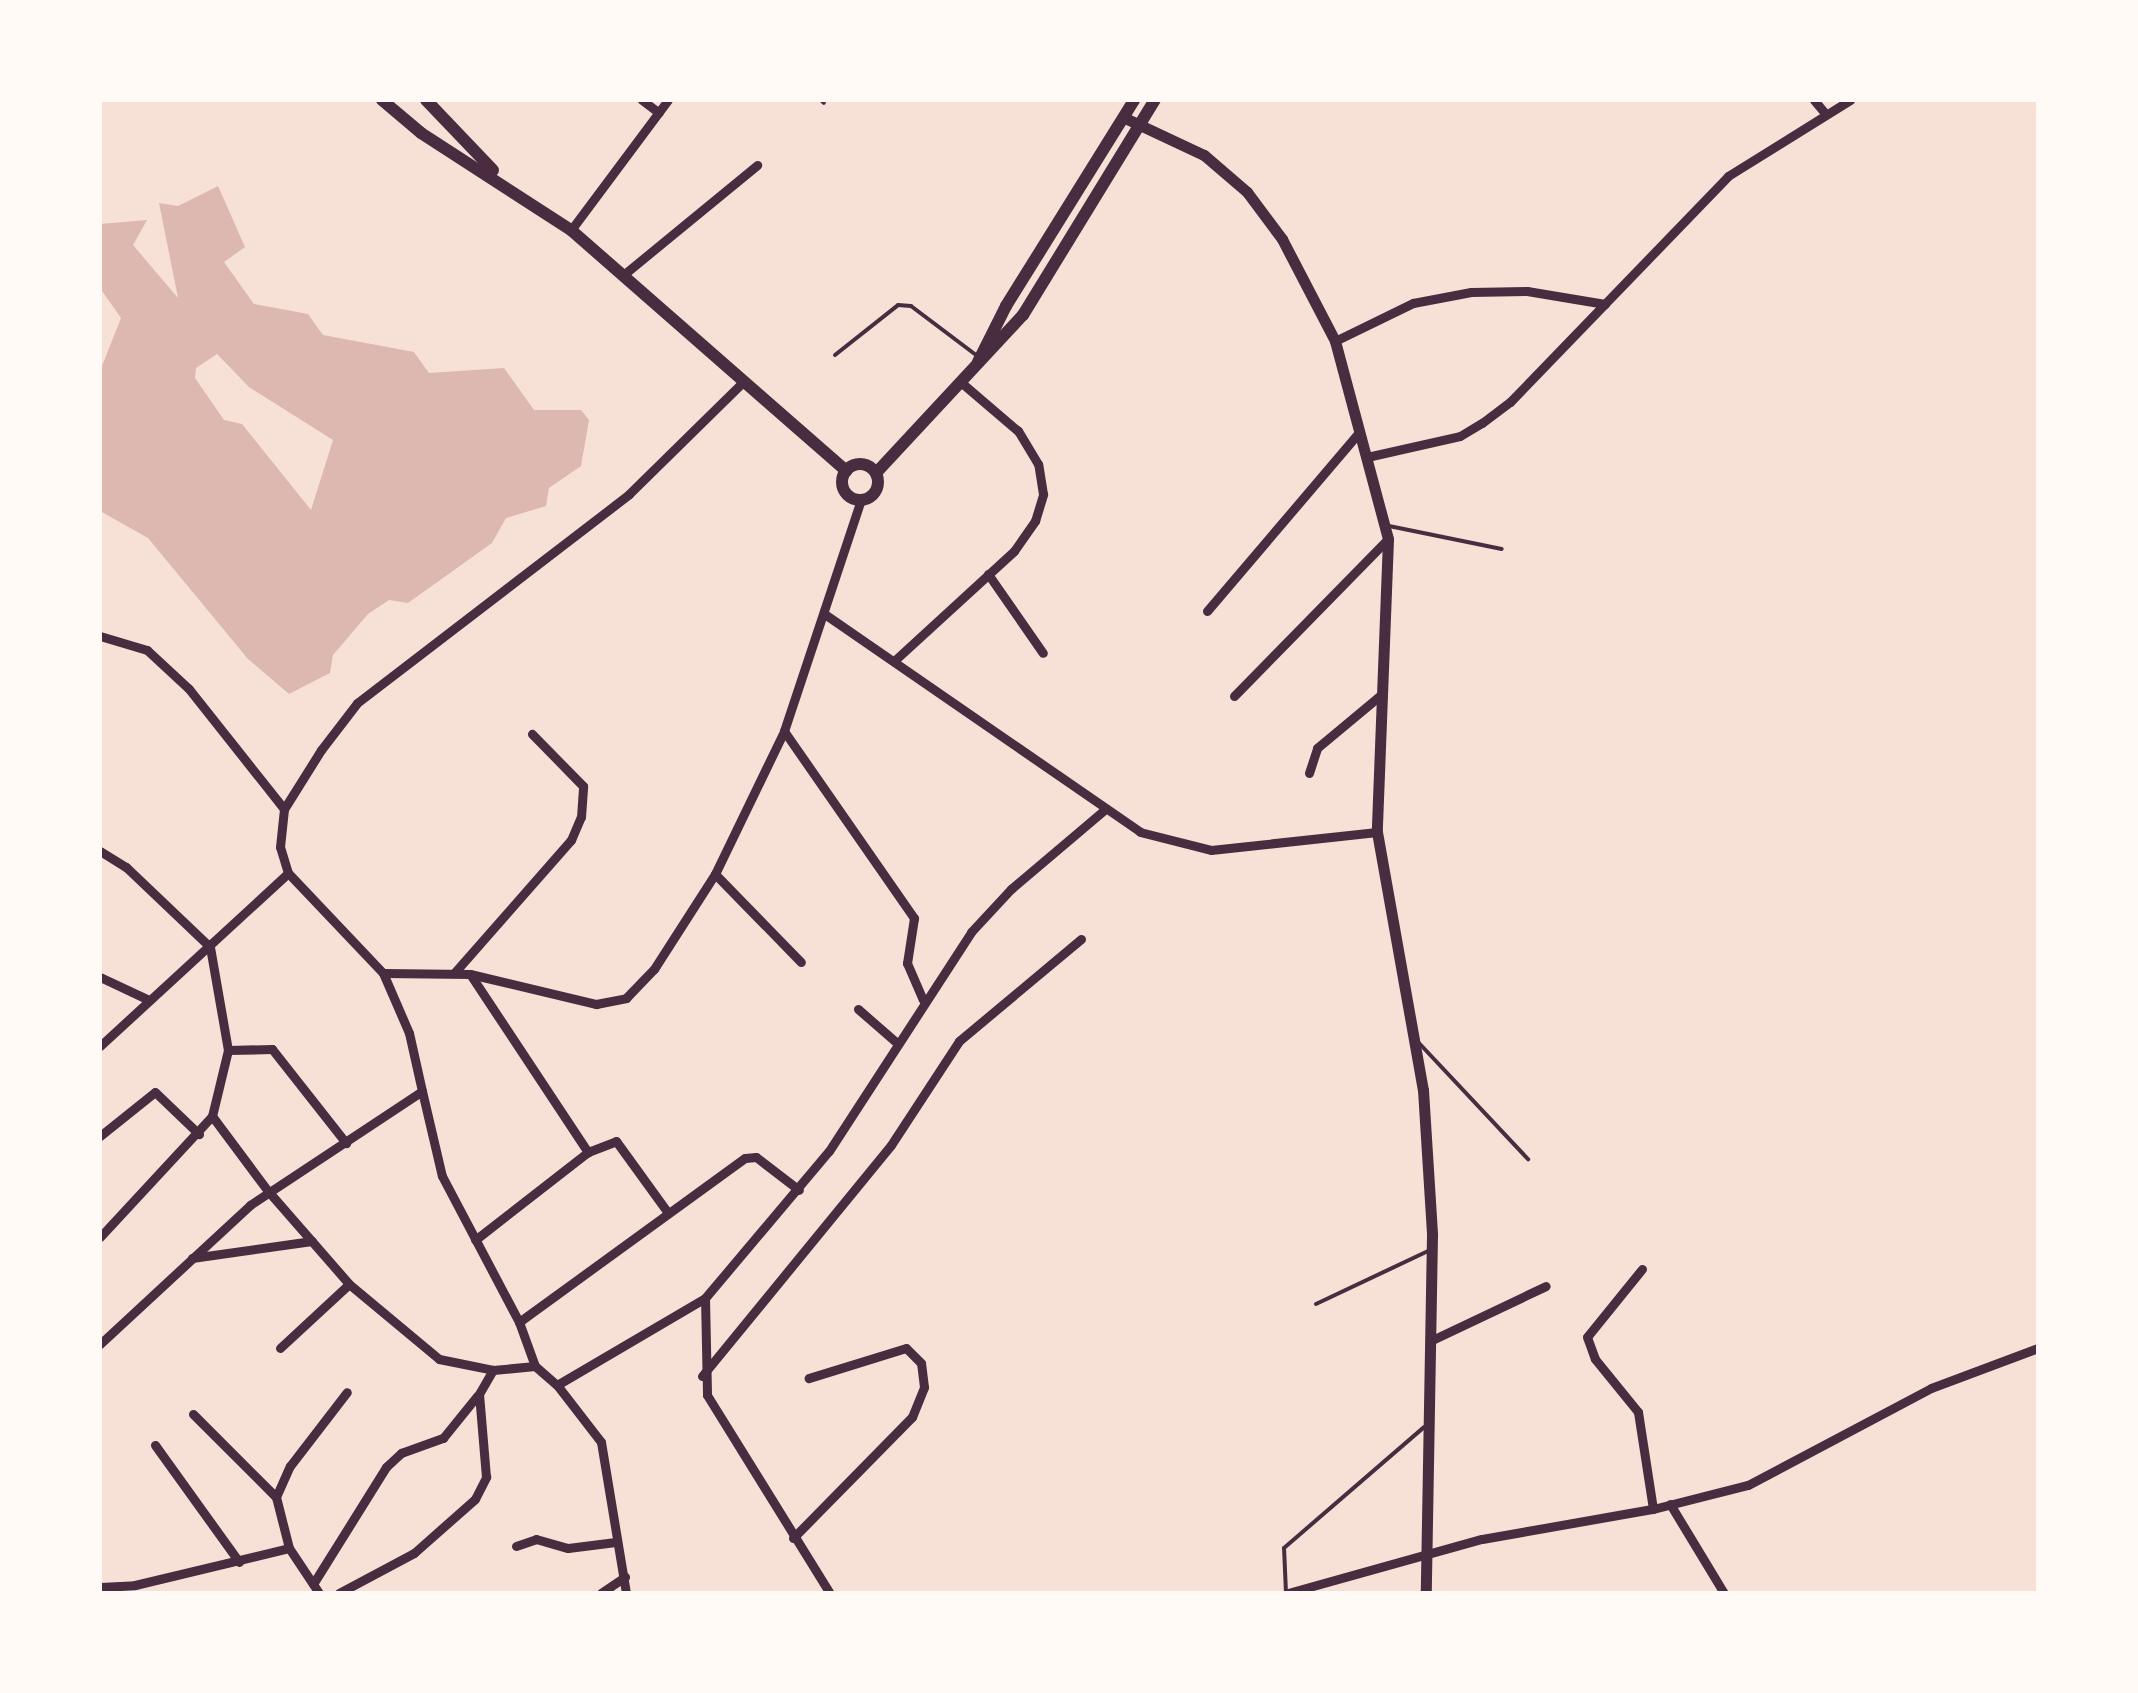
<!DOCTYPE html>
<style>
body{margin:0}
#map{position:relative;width:2138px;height:1693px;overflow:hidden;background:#f7e1d7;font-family:Ubuntu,sans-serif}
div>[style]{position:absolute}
.water>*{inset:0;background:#dcb8b0}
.service>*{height:4px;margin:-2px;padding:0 2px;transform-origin:2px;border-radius:2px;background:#4a2c40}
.minor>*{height:9px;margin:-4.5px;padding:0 4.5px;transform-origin:4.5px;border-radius:4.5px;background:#4a2c40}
.tertiary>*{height:11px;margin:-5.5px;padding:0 5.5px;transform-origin:5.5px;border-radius:5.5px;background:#4a2c40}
.secondary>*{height:12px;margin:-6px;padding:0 6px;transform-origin:6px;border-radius:6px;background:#4a2c40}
.secondary>.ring{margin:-6px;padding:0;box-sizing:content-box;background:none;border:12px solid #4a2c40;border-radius:50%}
span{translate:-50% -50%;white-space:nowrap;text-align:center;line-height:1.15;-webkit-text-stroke:10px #fffaf5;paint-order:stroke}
.frame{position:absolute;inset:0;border:102px solid #fffaf5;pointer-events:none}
</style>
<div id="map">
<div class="water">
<i style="clip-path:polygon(evenodd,218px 186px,245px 247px,224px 262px,254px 304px,308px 314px,323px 335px,414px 352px,429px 373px,504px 368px,534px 410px,581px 410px,589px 420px,581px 466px,549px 488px,546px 506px,506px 518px,492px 543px,408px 603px,389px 600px,368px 614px,333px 655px,330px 673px,289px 694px,248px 659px,148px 538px,100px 511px,100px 371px,121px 318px,100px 288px,100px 224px,147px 220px,133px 245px,178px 298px,159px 203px,178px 206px,218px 186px,217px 354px,249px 387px,333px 440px,311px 510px,242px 424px,224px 420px,195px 378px,196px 368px,217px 354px)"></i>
</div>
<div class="service">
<i style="left:821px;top:100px;width:4px;rotate:45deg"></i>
<i style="left:835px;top:355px;width:80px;rotate:-38.4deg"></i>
<i style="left:898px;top:305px;width:13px;rotate:4deg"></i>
<i style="left:911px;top:306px;width:81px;rotate:37deg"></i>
<i style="left:1389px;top:526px;width:115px;rotate:11.5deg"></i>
<i style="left:1418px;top:1042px;width:161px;rotate:46.8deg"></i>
<i style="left:1316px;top:1304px;width:124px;rotate:-25.3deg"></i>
<i style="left:1286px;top:1593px;width:45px;rotate:-92.5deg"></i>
<i style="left:1284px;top:1548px;width:185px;rotate:-40.8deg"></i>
</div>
<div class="minor">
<i style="left:642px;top:100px;width:21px;rotate:37deg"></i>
<i style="left:1814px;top:100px;width:17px;rotate:50deg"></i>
<i style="left:571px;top:230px;width:162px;rotate:-53.3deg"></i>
<i style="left:622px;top:276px;width:175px;rotate:-39.4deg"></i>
<i style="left:1335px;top:341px;width:87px;rotate:-26deg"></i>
<i style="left:1413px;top:303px;width:59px;rotate:-10.7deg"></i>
<i style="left:1471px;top:292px;width:56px;rotate:-1deg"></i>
<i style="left:1527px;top:291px;width:79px;rotate:9.5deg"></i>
<i style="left:1367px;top:457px;width:95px;rotate:-12.7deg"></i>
<i style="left:1460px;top:436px;width:26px;rotate:-31deg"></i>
<i style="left:1482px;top:423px;width:35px;rotate:-37deg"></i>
<i style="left:1510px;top:402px;width:314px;rotate:-46deg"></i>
<i style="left:1728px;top:176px;width:144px;rotate:-31.9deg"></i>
<i style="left:988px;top:574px;width:96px;rotate:55.2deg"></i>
<i style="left:1207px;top:611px;width:236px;rotate:-49.6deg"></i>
<i style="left:826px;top:615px;width:382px;rotate:34.6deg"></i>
<i style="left:1140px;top:832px;width:73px;rotate:14.2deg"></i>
<i style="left:1211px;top:850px;width:167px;rotate:-6.2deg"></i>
<i style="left:100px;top:636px;width:49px;rotate:16.6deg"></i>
<i style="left:147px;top:650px;width:57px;rotate:42.9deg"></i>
<i style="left:189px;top:689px;width:153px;rotate:51.6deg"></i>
<i style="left:894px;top:661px;width:163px;rotate:-42.5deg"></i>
<i style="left:1014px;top:551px;width:37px;rotate:-55deg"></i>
<i style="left:1035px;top:521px;width:28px;rotate:-73deg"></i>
<i style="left:1043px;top:494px;width:30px;rotate:-99deg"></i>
<i style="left:1038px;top:464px;width:39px;rotate:-121deg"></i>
<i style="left:1018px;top:431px;width:72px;rotate:-139.5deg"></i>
<i style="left:1234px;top:696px;width:220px;rotate:-45.6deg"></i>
<i style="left:784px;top:731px;width:228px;rotate:55.2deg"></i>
<i style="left:914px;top:918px;width:46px;rotate:98.8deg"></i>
<i style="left:907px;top:963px;width:40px;rotate:66.6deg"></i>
<i style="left:1309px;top:773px;width:26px;rotate:-72deg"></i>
<i style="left:1317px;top:748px;width:86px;rotate:-39.8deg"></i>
<i style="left:100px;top:851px;width:31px;rotate:32deg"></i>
<i style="left:126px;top:867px;width:116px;rotate:43.6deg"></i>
<i style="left:210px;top:947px;width:105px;rotate:80.1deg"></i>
<i style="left:228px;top:1050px;width:68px;rotate:103.6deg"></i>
<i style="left:212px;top:1116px;width:94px;rotate:53.3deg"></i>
<i style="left:268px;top:1191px;width:123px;rotate:48.9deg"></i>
<i style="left:349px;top:1284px;width:117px;rotate:39.8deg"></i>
<i style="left:439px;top:1359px;width:55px;rotate:11.5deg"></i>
<i style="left:715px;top:874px;width:123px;rotate:45.7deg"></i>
<i style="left:455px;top:972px;width:176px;rotate:-48.7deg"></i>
<i style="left:571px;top:840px;width:25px;rotate:-67deg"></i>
<i style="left:581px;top:817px;width:31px;rotate:-86deg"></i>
<i style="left:583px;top:786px;width:73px;rotate:-134.4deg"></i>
<i style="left:383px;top:973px;width:87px;rotate:0.7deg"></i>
<i style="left:470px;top:974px;width:130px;rotate:13.4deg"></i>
<i style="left:596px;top:1004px;width:31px;rotate:-11deg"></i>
<i style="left:626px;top:998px;width:40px;rotate:-46deg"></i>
<i style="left:654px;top:969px;width:113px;rotate:-57.3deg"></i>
<i style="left:715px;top:874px;width:159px;rotate:-64.2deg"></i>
<i style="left:784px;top:731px;width:243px;rotate:-71.6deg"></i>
<i style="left:470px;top:974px;width:214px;rotate:56.5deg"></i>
<i style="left:588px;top:1152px;width:143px;rotate:142.1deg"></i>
<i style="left:100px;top:977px;width:52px;rotate:25.1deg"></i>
<i style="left:858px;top:1009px;width:52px;rotate:41.1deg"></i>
<i style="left:100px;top:1046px;width:255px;rotate:-42.6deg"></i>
<i style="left:228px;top:1050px;width:44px;rotate:-1.3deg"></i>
<i style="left:272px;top:1049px;width:120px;rotate:51.8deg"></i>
<i style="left:422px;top:1091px;width:87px;rotate:76.8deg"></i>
<i style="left:442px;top:1176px;width:165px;rotate:62.2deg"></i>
<i style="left:519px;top:1322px;width:47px;rotate:70deg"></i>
<i style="left:535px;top:1366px;width:29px;rotate:41deg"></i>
<i style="left:557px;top:1385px;width:172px;rotate:-30.4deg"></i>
<i style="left:705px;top:1298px;width:192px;rotate:-49.9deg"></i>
<i style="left:829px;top:1151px;width:261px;rotate:-57deg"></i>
<i style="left:971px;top:932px;width:59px;rotate:-47.1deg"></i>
<i style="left:1011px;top:889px;width:122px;rotate:-40.3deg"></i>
<i style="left:100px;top:1136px;width:70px;rotate:-38.7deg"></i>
<i style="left:155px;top:1092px;width:61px;rotate:43.7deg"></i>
<i style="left:588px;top:1152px;width:30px;rotate:-21deg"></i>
<i style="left:616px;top:1141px;width:85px;rotate:54.1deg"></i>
<i style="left:100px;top:1237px;width:165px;rotate:-47.2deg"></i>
<i style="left:192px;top:1258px;width:121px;rotate:-8.1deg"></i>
<i style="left:1642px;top:1269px;width:87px;rotate:129deg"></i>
<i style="left:1587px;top:1337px;width:23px;rotate:70deg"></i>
<i style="left:1595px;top:1359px;width:68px;rotate:50.9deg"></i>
<i style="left:1638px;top:1412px;width:98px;rotate:81.2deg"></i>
<i style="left:705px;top:1298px;width:97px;rotate:88.8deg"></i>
<i style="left:707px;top:1395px;width:233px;rotate:58.2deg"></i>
<i style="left:519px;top:1322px;width:279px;rotate:-36deg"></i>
<i style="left:745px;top:1158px;width:11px;rotate:-5deg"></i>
<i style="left:756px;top:1157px;width:54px;rotate:37.5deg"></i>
<i style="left:1430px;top:1341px;width:128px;rotate:-25.4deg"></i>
<i style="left:100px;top:1344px;width:205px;rotate:-42.8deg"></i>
<i style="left:250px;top:1205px;width:206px;rotate:-33.5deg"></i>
<i style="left:422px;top:1091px;width:59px;rotate:-102.6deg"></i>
<i style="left:409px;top:1033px;width:65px;rotate:-113.4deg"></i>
<i style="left:383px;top:973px;width:138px;rotate:-133.5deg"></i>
<i style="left:288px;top:873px;width:27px;rotate:-107deg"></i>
<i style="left:280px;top:847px;width:38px;rotate:-84deg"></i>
<i style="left:284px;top:809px;width:70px;rotate:-57.9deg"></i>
<i style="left:321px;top:750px;width:59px;rotate:-52.5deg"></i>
<i style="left:357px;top:703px;width:343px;rotate:-37.5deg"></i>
<i style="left:629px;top:494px;width:158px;rotate:-44.5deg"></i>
<i style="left:280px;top:1348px;width:94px;rotate:-42.8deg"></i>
<i style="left:702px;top:1376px;width:298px;rotate:-50.7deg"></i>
<i style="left:891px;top:1145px;width:124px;rotate:-56.8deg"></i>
<i style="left:959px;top:1041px;width:159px;rotate:-39.9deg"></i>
<i style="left:557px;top:1385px;width:72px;rotate:52.3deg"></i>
<i style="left:601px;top:1442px;width:153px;rotate:80.6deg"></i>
<i style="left:193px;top:1414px;width:117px;rotate:45deg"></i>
<i style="left:155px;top:1445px;width:144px;rotate:54.3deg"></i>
<i style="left:1670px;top:1504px;width:104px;rotate:58.8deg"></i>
<i style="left:793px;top:1538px;width:170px;rotate:-45.5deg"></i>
<i style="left:912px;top:1417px;width:32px;rotate:-68deg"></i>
<i style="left:924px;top:1387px;width:24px;rotate:-97deg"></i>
<i style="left:921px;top:1363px;width:21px;rotate:-135deg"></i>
<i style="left:906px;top:1348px;width:102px;rotate:162.8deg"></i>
<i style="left:516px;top:1546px;width:21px;rotate:-19deg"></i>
<i style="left:536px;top:1539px;width:33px;rotate:16deg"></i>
<i style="left:568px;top:1548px;width:48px;rotate:-7.1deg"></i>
<i style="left:289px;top:1548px;width:53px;rotate:-104.3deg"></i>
<i style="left:276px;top:1497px;width:34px;rotate:-66deg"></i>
<i style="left:290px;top:1466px;width:93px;rotate:-52.4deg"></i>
<i style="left:313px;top:1584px;width:138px;rotate:-58deg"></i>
<i style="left:386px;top:1467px;width:21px;rotate:-43deg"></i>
<i style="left:401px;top:1453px;width:45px;rotate:-19.7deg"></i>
<i style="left:443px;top:1438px;width:54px;rotate:-51deg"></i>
<i style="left:100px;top:1587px;width:35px;rotate:-3deg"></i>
<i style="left:135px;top:1585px;width:158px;rotate:-13.5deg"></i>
<i style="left:289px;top:1548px;width:54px;rotate:56.3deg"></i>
<i style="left:339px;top:1593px;width:85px;rotate:-28.1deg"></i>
<i style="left:414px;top:1553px;width:81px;rotate:-41.5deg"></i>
<i style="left:475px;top:1499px;width:25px;rotate:-63deg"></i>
<i style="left:486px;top:1477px;width:83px;rotate:-94.8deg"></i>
<i style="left:479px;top:1394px;width:28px;rotate:-60deg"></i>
<i style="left:493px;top:1370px;width:42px;rotate:-5.4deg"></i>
<i style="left:601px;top:1593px;width:29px;rotate:-34deg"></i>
<i style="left:1288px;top:1593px;width:201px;rotate:-15.6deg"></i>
<i style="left:1482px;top:1539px;width:174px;rotate:-10deg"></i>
<i style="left:1653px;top:1509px;width:98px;rotate:-14.2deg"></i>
<i style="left:1748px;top:1485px;width:207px;rotate:-27.9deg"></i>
<i style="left:1931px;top:1388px;width:114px;rotate:-20.5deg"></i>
</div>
<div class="tertiary">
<i style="left:1125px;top:118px;width:87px;rotate:25.1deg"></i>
<i style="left:1204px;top:155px;width:57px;rotate:40.7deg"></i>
<i style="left:1247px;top:192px;width:59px;rotate:53.3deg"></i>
<i style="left:1282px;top:239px;width:115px;rotate:62.5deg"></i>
<i style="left:1335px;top:341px;width:205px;rotate:75deg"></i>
<i style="left:1388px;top:539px;width:293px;rotate:92.2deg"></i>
<i style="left:1377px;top:832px;width:262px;rotate:79.9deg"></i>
<i style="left:1423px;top:1090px;width:145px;rotate:86.4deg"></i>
<i style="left:1432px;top:1235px;width:358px;rotate:91deg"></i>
</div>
<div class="secondary">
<i style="left:382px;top:100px;width:51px;rotate:40.2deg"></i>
<i style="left:421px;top:133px;width:179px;rotate:32.9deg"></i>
<i style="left:571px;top:230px;width:366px;rotate:41.2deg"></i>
<i style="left:426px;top:100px;width:97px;rotate:46.3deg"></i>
<i style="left:978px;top:362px;width:63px;rotate:-63.4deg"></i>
<i style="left:1006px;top:306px;width:243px;rotate:-58.1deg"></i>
<i class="ring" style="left:842px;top:464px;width:24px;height:24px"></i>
<i style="left:876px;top:473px;width:216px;rotate:-47.1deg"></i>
<i style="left:1023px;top:315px;width:252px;rotate:-58.5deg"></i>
</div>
<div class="frame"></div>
</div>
